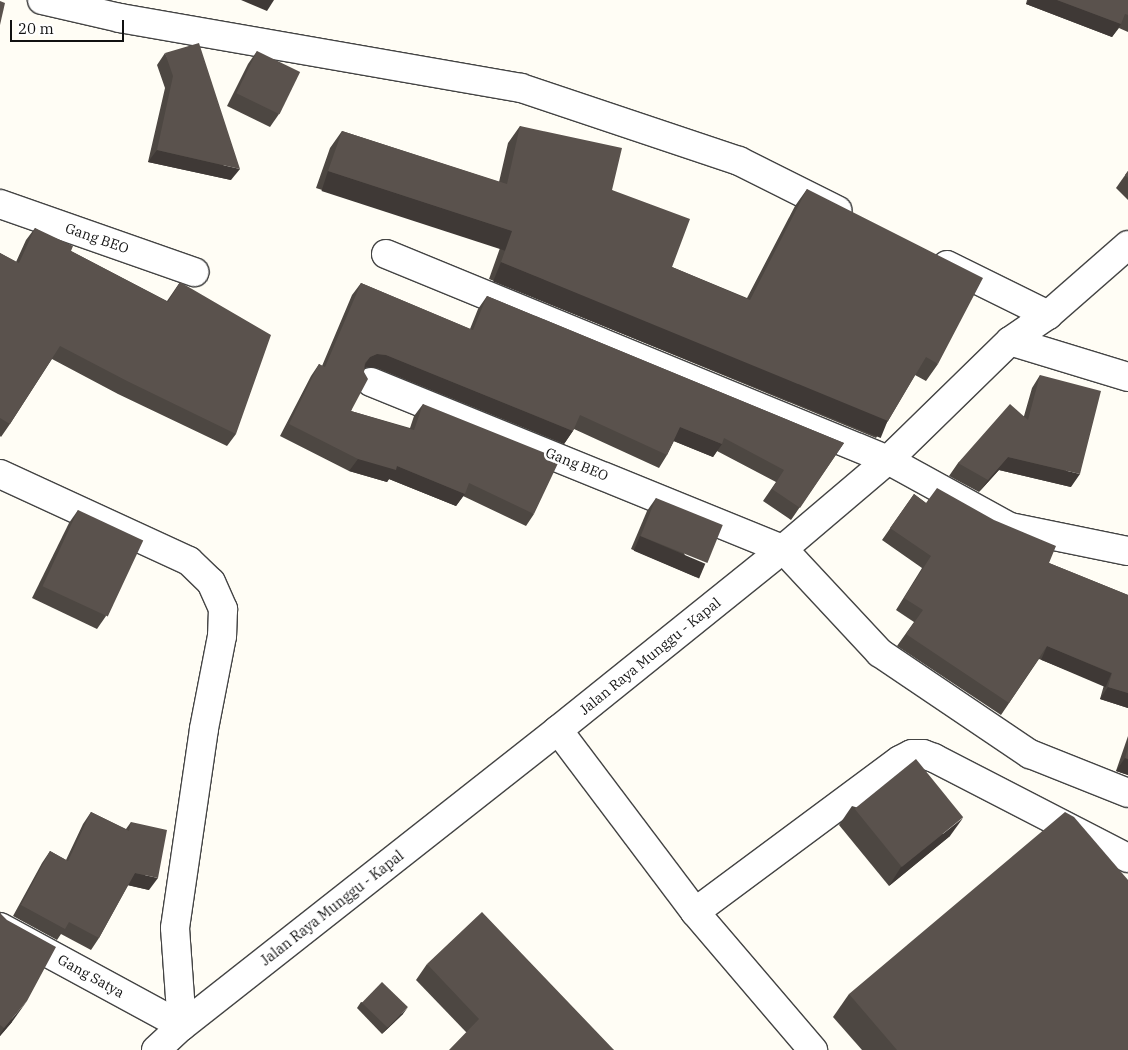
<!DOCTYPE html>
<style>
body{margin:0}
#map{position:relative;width:1128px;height:1050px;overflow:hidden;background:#fffdf5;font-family:"IBM Plex Serif",serif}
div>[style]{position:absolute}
.roads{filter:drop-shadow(1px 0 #444) drop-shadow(-1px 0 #444) drop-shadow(0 1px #444) drop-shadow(0 -1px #444)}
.minor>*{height:28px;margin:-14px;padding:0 14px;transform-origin:14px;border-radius:14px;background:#fff}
.tertiary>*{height:28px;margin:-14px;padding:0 14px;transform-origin:14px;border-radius:14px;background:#fff}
.wall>*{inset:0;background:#4d4742}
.shaded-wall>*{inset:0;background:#3f3936;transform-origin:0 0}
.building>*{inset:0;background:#5a524d;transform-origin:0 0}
span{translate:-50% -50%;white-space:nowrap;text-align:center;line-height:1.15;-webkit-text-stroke:5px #fff;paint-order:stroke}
.street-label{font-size:14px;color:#111}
.scale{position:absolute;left:10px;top:20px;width:114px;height:22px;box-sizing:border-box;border:2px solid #111;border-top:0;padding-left:6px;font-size:15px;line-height:18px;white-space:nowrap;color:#111;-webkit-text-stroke:4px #fff;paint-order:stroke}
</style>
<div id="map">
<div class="roads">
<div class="minor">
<i style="left:42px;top:0;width:80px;rotate:13deg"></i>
<i style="left:120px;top:18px;width:407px;rotate:9.9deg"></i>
<i style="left:521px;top:88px;width:230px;rotate:18.5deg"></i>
<i style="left:739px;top:161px;width:110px;rotate:26.6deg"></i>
<i style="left:0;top:204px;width:206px;rotate:19.3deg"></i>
<i style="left:386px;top:254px;width:543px;rotate:22.31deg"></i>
<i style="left:888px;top:460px;width:139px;rotate:28.8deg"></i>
<i style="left:1010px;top:527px;width:120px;rotate:11.5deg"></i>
<i style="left:947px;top:265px;width:113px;rotate:26.3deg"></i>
<i style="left:1010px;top:341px;width:123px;rotate:17deg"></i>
<i style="left:371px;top:382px;width:445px;rotate:22.1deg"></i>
<i style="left:783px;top:549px;width:142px;rotate:47deg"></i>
<i style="left:880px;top:653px;width:181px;rotate:34deg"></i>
<i style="left:1030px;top:754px;width:105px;rotate:21.7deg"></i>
<i style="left:0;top:474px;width:208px;rotate:24.7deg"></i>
<i style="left:189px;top:561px;width:30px;rotate:44deg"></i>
<i style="left:211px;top:582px;width:30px;rotate:66deg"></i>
<i style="left:223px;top:609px;width:27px;rotate:92deg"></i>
<i style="left:222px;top:636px;width:95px;rotate:101deg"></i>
<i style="left:204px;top:729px;width:201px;rotate:98.3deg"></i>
<i style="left:175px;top:928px;width:98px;rotate:85.9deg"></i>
<i style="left:558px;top:730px;width:228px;rotate:53deg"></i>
<i style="left:695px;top:912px;width:182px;rotate:49.5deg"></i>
<i style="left:695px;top:912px;width:255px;rotate:-36.6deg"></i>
<i style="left:900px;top:760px;width:13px;rotate:-27deg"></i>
<i style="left:912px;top:754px;width:11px"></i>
<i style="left:923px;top:754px;width:12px;rotate:20deg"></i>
<i style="left:934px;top:758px;width:218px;rotate:27.3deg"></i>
<i style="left:0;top:927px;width:207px;rotate:28.5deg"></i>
</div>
<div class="tertiary">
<i style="left:156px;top:1050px;width:35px;rotate:-43deg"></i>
<i style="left:182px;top:1026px;width:479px;rotate:-38.2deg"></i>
<i style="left:558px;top:730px;width:289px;rotate:-38.8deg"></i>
<i style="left:783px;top:549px;width:138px;rotate:-40.3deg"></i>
<i style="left:888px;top:460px;width:170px;rotate:-44.3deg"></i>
<i style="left:1010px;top:341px;width:46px;rotate:-34.4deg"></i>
<i style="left:1048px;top:315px;width:106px;rotate:-41.2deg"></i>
</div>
</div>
<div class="wall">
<i style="clip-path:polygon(1027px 0,1128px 0,1128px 32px,1119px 28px,1112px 37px,1026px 4px)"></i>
<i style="clip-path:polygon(257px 51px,279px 114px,270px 127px,227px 106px,248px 64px)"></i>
<i style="clip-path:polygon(165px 53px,231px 180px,148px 162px,165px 88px,157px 65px)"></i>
<i style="clip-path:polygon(520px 126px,612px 190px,672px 267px,747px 298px,795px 206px,807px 189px,938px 364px,926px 381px,915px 375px,888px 421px,876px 438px,489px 279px,500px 248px,316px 188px,330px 148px,342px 131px,499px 182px,508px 143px)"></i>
<i style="clip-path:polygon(1128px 171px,1128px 200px,1116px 188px)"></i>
<i style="clip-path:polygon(35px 228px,71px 251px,167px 301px,180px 282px,236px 434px,227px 446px,118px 394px,52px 359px,10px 424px,1px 437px,0 436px,0 253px,16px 262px,26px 240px)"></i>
<i style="clip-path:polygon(361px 283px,470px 329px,478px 309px,487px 296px,844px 443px,791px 520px,763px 501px,776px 482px,717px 451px,713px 457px,674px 441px,667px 455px,659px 468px,574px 429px,564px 444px,377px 368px,368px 367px,365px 368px,351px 411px,410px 428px,414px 416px,423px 404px,534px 514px,526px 526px,463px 496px,456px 506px,389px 479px,387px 482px,349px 471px,280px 436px,311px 376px,319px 364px,322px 366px,352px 295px)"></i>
<i style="clip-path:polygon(1040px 375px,1071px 487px,999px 470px,979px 492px,949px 476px,958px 463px,1024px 416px,1032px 388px)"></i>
<i style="clip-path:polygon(914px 494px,926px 503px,1049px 563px,1128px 595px,1128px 708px,1100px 699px,1104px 685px,1039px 659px,1001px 715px,897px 646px,914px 622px,896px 610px,922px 568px,882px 540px)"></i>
<i style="clip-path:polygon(656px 498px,696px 577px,631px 549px,647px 511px)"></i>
<i style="clip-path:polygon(78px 510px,106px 616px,97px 629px,32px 598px,69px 523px)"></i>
<i style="clip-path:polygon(1128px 736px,1128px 775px,1116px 771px)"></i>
<i style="clip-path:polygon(852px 806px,950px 836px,889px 886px,839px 825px)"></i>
<i style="clip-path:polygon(91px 812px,126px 829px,131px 822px,149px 890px,128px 885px,99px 938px,91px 950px,61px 934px,57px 940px,13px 916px,42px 863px,50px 851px,66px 860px,83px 824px)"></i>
<i style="clip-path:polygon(0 911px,12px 1022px,0 1036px)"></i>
<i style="clip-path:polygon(427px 964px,614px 1050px,466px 1032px,416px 980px)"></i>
<i style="clip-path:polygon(849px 994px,1128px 1050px,862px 1050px,833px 1017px)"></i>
<i style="clip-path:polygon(361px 1002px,403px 1014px,382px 1034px,357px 1008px)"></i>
</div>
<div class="shaded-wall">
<i style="clip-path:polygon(241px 0,274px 0,267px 11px)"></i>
<i style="clip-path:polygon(1029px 0,1057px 0,1121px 24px,1112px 37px,1026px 4px)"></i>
<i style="clip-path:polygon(157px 150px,240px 169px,231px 180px,148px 162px)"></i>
<i style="left:328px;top:171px;width:194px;height:21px;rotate:18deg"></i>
<i style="left:501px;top:262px;width:418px;height:21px;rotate:22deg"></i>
<i style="clip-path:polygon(377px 354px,386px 355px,573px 431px,564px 444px,377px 368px,368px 367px,362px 369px,357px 376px,370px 357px)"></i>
<i style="clip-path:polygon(680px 427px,722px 444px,713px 457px,671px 440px)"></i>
<i style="clip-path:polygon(1008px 457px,1080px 474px,1071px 487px,999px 470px,979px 492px,988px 480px)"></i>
<i style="clip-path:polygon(358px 459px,397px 466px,465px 494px,456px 506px,389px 479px,387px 482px,349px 471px)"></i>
<i style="left:640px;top:536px;width:71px;height:16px;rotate:23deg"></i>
<i style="left:1047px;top:646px;width:70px;height:15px;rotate:23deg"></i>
<i style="clip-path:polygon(1108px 687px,1128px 693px,1128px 708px,1100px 699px)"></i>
<i style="clip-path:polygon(1125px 758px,1128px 759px,1128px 775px,1116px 771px)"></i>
<i style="clip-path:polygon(963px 818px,950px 836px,889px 886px,901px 867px)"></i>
<i style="clip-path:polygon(135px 873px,158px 878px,149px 890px,127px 885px)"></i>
<i style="clip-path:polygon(27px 1001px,12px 1022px,0 1036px,0 1034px,4px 1028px)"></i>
<i style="clip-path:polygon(408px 1007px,403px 1014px,382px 1034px,387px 1028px)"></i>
</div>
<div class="building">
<i style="clip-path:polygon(1057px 0,1128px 0,1128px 15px,1125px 14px,1121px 24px)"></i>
<i style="clip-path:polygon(0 1px,5px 3px,0 25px)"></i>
<i style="clip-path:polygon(199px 43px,240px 169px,157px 150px,173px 76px,165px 53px)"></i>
<i style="left:257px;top:51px;width:48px;height:47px;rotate:26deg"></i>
<i style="clip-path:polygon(520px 126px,622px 148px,612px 190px,690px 219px,672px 267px,750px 300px,807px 189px,983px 278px,938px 364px,926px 357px,888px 421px,501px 262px,512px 231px,328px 171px,342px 131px,507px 184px)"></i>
<i style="clip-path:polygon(1128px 171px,1128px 178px,1125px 175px)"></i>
<i style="clip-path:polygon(35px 228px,73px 246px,71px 251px,168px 302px,180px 282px,271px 335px,236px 434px,127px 381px,60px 346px,10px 424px,0 418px,0 253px,19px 263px)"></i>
<i style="clip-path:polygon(361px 283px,473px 330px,487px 296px,844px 443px,800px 508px,772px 489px,784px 470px,724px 438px,722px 444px,680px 427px,667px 455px,580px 415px,573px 431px,386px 355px,377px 354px,370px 357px,365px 363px,364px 372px,368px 379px,351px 411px,414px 430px,423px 404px,560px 459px,534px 514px,469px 483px,465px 494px,397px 466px,396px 470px,358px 459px,289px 424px,319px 364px,325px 367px)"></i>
<i style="clip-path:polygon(1040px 375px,1101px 391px,1080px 474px,1008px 457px,988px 480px,958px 463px,1010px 404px,1028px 420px)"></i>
<i style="clip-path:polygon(937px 488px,994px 520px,1056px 546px,1049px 563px,1128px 595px,1128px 693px,1108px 687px,1112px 673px,1047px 646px,1009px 703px,906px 634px,923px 610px,904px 598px,931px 556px,890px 528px,914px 494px,926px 503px)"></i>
<i style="left:656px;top:498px;width:72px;height:41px;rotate:22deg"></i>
<i style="left:78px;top:510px;width:72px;height:84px;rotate:25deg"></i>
<i style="clip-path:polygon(1128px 748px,1128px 759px,1125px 758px)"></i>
<i style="left:916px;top:759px;width:75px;height:79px;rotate:51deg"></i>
<i style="clip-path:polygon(91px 812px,129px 831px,131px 822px,167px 830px,158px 878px,135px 873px,99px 938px,69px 922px,65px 929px,21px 905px,50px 851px,68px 861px)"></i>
<i style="clip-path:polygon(1065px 812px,1074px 817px,1128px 880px,1128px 1050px,897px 1050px,849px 994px)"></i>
<i style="clip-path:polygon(0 911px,1px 914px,7px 920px,56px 947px,27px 1001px,4px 1028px,0 1025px)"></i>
<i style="clip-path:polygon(482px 912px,614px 1050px,449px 1050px,479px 1019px,427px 964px)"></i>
<i style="left:382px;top:982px;width:36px;height:29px;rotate:44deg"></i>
</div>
<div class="street-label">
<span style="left:97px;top:238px;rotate:19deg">Gang BEO</span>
<span style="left:577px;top:464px;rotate:22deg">Gang BEO</span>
<span style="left:650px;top:656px;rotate:-39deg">Jalan Raya Munggu - Kapal</span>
<span style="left:332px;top:908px;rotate:-38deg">Jalan Raya Munggu - Kapal</span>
<span style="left:91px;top:976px;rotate:29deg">Gang Satya</span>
</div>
<div class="scale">20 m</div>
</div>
